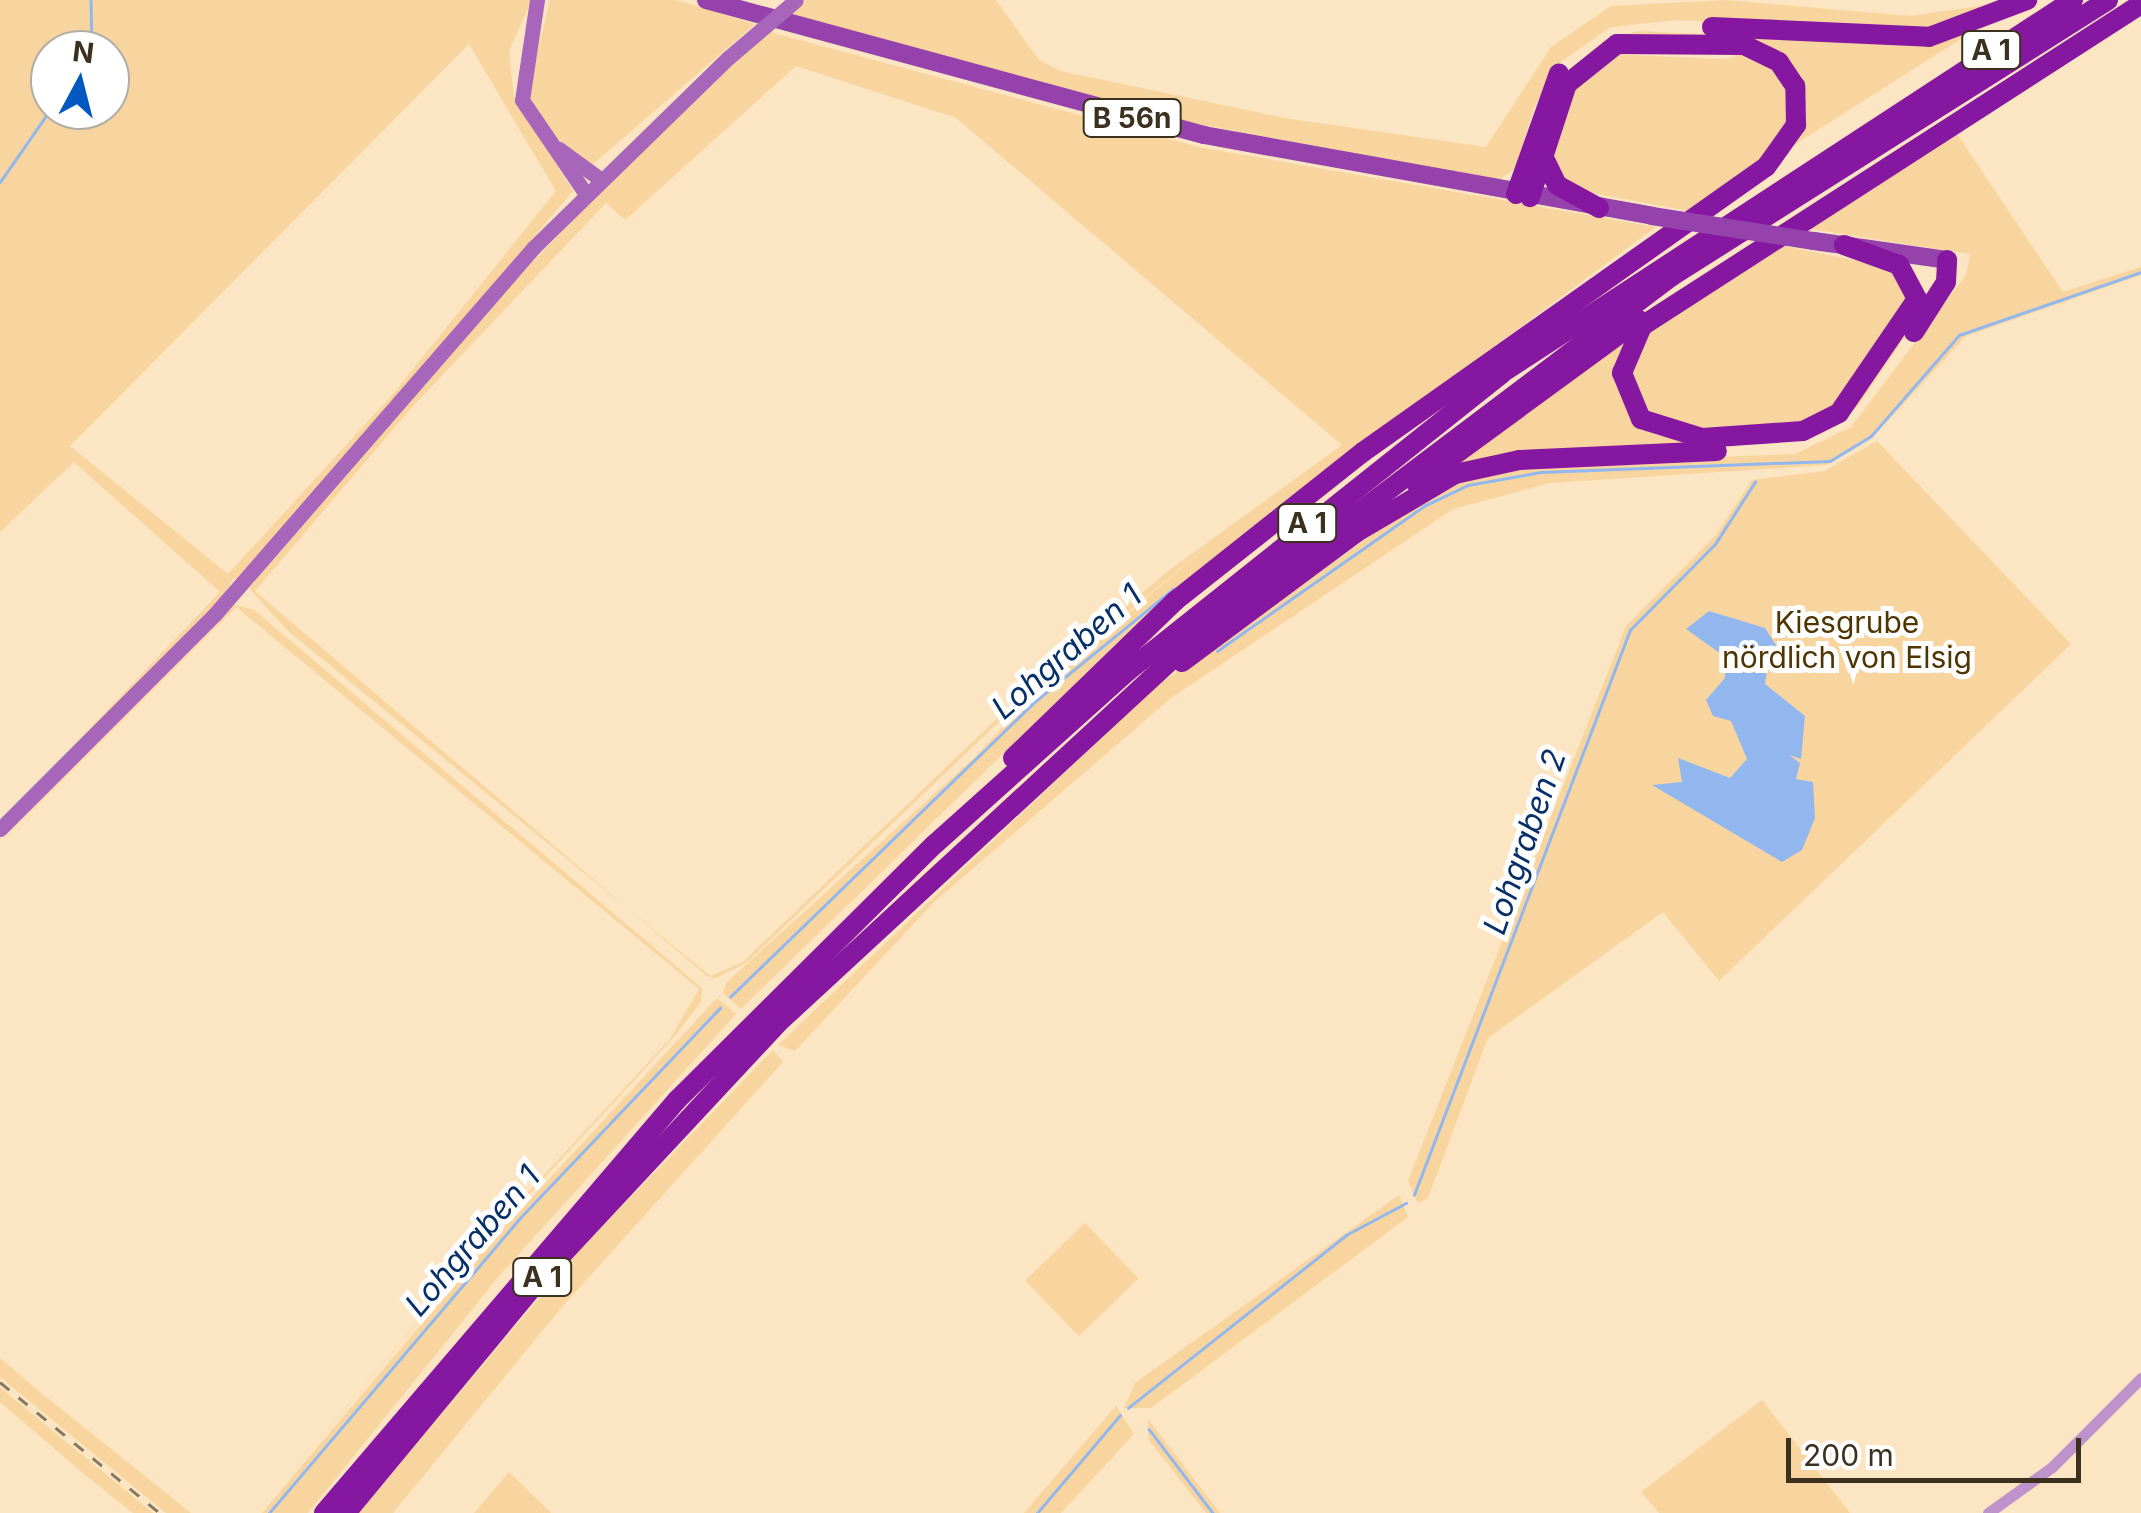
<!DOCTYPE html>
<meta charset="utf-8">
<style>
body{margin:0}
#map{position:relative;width:2141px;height:1513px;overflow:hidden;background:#fce5c2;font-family:Inter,sans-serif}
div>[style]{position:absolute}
.green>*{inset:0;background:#f8d59f;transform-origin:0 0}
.water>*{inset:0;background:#92b7ee}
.stream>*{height:2.5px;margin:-1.25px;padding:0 1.25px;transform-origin:1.25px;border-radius:1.25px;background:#92b7ee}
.street>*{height:11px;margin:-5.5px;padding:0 5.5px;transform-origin:5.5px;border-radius:5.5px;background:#be92cb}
.secondary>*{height:15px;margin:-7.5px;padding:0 7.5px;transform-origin:7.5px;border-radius:7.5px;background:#a766ba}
.primary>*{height:18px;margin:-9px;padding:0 9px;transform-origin:9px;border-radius:9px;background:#9642ad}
.highway>*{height:20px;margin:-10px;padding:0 10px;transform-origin:10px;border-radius:10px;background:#8617a1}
.rail>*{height:2.5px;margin-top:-1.25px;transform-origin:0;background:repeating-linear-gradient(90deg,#887860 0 12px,transparent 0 24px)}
.secondary-bridge>*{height:15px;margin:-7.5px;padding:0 7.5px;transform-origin:7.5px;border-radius:7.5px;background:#a766ba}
.primary-bridge>*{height:18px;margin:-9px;padding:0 9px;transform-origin:9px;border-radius:9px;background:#9642ad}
span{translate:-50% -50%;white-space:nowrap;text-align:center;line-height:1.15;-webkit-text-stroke:10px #fff;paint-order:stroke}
.shield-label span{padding:2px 8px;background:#fff;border:2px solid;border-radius:8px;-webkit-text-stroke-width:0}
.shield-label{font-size:28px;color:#3c311f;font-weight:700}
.park-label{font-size:30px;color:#4e3502}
.water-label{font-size:32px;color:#083068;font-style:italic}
.north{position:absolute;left:30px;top:30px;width:100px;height:100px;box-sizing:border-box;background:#fff;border:2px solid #b1ada5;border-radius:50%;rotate:7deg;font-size:28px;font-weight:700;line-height:40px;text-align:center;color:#3c311f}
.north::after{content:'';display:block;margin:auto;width:35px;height:45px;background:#0158c1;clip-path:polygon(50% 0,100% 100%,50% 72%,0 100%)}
.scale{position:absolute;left:1786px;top:1438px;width:295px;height:45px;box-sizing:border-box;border:5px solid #3c311f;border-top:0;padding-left:12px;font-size:30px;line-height:35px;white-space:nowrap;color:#3c311f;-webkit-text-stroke:8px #fff;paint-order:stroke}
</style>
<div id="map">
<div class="green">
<i style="clip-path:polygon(evenodd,0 0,532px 0,509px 51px,514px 98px,573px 191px,242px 578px,233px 579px,224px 596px,174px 651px,0 823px,220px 592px,74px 462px,0 532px,0 0,469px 44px,556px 191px,393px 394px,228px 574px,70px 446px,469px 44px,0 0,50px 50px,110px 50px,110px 110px,50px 110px,50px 50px)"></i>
<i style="clip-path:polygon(550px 0,677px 0,755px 24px,591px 166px,549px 133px,528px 92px)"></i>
<i style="clip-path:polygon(806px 0,996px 0,1038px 59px,1060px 71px,1285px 118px,1486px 147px,1551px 47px,1611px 6px,1726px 0,1911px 16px,2020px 0,1932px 32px,1677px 20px,1611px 27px,1562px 61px,1534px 107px,1515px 169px,1498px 180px,1166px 118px,790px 16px)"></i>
<i style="clip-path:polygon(2141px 11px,1955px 131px,2063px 292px,2141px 267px,2141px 275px,1966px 336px,1870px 440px,1826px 465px,1550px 483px,1453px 509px,1171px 698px,933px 903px,795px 1051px,778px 1045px,1155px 687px,1445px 484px,1550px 464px,1795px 454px,1851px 427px,1966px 275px,1970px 254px,1797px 227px)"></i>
<i style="clip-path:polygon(1639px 31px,1886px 44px,1967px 35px,1794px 145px,1796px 79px,1723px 37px,1639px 35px,1562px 76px,1605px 40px)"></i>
<i style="clip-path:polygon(evenodd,770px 32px,1199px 147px,1656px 227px,1370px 438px,1119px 641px,741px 1009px,723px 993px,726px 983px,974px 758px,1032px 695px,1216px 539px,1023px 699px,746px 963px,714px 979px,288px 631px,249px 588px,514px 282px,652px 136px,770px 32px,796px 66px,956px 118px,1342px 445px,1168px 571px,1013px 703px,743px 962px,708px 977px,255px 591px,413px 406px,606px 203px,625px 220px,796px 66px)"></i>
<i style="clip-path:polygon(1730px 47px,1774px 65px,1793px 105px,1780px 145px,1688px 211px,1570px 189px,1551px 168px,1570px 89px,1608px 54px,1724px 59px,1735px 57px)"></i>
<i style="clip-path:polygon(1779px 245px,1888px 267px,1911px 297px,1854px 390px,1818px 421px,1707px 433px,1661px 427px,1628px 388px,1638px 338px)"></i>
<i style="clip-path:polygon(1937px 289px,1858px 406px,1822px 434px,1562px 453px,1436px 477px,1627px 337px,1618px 387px,1629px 412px,1654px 434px,1695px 443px,1812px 433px)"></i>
<i style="clip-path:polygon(1877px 441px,2071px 644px,1719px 981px,1663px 912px,1488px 1038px,1428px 1198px,1418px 1203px,1408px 1181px,1626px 626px,1716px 535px,1752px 480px,1824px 471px)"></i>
<i style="clip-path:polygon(231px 604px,254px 610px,702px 988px,701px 1002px,674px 1037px,487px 1240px,258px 1513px,507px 1215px,670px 1039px,699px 989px,236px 607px,0 842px)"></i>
<i style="clip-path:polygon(717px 998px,736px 1014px,499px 1276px,308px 1513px,262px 1513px,488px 1245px)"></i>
<i style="clip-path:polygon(773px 1050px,783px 1062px,561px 1308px,393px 1513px,359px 1513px,576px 1254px)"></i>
<i style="clip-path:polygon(1399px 1195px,1408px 1217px,1151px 1408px,1124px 1408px,1135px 1383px)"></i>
<i style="left:1085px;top:1223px;width:77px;height:83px;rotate:46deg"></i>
<i style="clip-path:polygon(0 1358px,40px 1392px,191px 1513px,166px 1513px,0 1377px)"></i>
<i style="clip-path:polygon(0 1387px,14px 1399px,153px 1513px,133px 1513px,85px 1475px,0 1402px)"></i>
<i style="clip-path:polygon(1762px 1400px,1850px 1513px,1659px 1513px,1641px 1492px)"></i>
<i style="clip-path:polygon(1116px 1406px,1134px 1434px,1061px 1513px,1024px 1513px)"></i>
<i style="clip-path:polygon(1148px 1419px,1220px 1513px,1206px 1513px,1148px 1439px)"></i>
<i style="clip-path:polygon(509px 1472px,551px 1513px,474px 1513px)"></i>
</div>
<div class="water">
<i style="clip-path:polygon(1709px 611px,1765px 628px,1786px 661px,1768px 663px,1765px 684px,1805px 716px,1801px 759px,1789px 755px,1800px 763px,1796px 779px,1813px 782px,1815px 818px,1802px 850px,1782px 862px,1652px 785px,1682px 782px,1678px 758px,1730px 778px,1747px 759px,1731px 721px,1713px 716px,1706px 700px,1725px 678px,1724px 656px,1686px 629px)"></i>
</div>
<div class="stream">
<i style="left:91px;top:0;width:50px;rotate:88.9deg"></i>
<i style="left:0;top:182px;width:88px;rotate:-55.2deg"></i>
<i style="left:1217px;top:651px;width:253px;rotate:-35deg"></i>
<i style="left:1424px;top:506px;width:49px;rotate:-25.5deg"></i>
<i style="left:1468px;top:485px;width:74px;rotate:-10.1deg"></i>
<i style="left:1541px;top:472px;width:289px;rotate:-2.2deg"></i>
<i style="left:1830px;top:461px;width:48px;rotate:-31.4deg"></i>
<i style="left:1871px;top:436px;width:134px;rotate:-48.9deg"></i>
<i style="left:1959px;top:335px;width:193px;rotate:-19.1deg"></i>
<i style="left:730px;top:997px;width:421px;rotate:-44.1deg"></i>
<i style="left:1032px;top:704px;width:182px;rotate:-39.2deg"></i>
<i style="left:1414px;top:1195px;width:605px;rotate:-69.08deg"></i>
<i style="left:1630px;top:630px;width:121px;rotate:-45.3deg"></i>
<i style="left:1715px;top:544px;width:74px;rotate:-57.2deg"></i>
<i style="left:1128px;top:1408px;width:278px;rotate:-38.4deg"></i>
<i style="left:1346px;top:1235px;width:68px;rotate:-28.1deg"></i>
<i style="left:1149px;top:1429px;width:106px;rotate:52.7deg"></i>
<i style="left:269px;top:1513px;width:385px;rotate:-49.6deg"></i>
<i style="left:518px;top:1220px;width:293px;rotate:-46.4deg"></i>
<i style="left:1037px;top:1513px;width:128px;rotate:-49.7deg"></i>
</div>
<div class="street">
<i style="left:1988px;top:1513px;width:79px;rotate:-35.7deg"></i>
<i style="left:2052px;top:1467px;width:126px;rotate:-45deg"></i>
</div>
<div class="secondary">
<i style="left:537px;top:0;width:101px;rotate:98.5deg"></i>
<i style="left:522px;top:100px;width:114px;rotate:55.8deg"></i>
<i style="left:559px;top:149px;width:51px;rotate:36.2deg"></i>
<i style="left:0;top:829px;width:304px;rotate:-45deg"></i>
<i style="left:215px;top:614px;width:485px;rotate:-49deg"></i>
<i style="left:533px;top:248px;width:272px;rotate:-44.3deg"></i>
</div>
<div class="primary">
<i style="left:706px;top:0;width:516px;rotate:15.17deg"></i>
<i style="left:1204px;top:135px;width:455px;rotate:10.2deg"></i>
<i style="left:1814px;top:241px;width:134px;rotate:8.1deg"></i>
</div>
<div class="highway">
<i style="left:1712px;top:27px;width:217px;rotate:2.6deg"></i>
<i style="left:1929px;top:37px;width:105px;rotate:-20.7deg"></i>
<i style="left:1542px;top:154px;width:34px;rotate:64deg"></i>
<i style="left:1557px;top:185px;width:48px;rotate:28.7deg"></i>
<i style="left:1516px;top:194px;width:128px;rotate:-70.4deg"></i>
<i style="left:1844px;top:245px;width:59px;rotate:20deg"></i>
<i style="left:1899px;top:265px;width:38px;rotate:62deg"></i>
<i style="left:1917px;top:299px;width:138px;rotate:124.4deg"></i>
<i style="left:1839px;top:413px;width:40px;rotate:153.4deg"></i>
<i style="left:1803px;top:431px;width:101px;rotate:176deg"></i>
<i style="left:1702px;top:438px;width:64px;rotate:-162.7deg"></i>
<i style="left:1641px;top:419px;width:50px;rotate:-112.4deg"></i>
<i style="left:1622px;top:373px;width:51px;rotate:-66.9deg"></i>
<i style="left:1642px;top:326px;width:594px;rotate:-32.83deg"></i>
<i style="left:1914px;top:332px;width:59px;rotate:-57.4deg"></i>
<i style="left:1946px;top:282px;width:22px;rotate:-87deg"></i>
<i style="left:1416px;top:483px;width:276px;rotate:-36.2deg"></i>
<i style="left:1182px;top:662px;width:218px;rotate:-36.6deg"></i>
<i style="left:1357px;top:532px;width:114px;rotate:-30.6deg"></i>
<i style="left:1455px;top:474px;width:66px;rotate:-12.3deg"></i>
<i style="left:1519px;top:460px;width:198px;rotate:-2.6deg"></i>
<i style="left:1013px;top:758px;width:226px;rotate:-44.1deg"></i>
<i style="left:1175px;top:601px;width:240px;rotate:-38.4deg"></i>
<i style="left:1363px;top:452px;width:494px;rotate:-35.3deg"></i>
<i style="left:1766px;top:167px;width:52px;rotate:-54.5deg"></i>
<i style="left:1796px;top:125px;width:39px;rotate:-91deg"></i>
<i style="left:1795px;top:86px;width:29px;rotate:-124deg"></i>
<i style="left:1779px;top:62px;width:39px;rotate:-154deg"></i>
<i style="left:1744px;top:45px;width:127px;rotate:-179.5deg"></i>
<i style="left:1617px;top:44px;width:64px;rotate:141.3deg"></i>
<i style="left:1567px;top:84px;width:119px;rotate:108.1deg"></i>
<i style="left:324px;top:1513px;width:543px;rotate:-49.48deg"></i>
<i style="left:677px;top:1100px;width:363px;rotate:-44.8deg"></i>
<i style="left:935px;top:844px;width:259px;rotate:-41.9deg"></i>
<i style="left:1128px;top:671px;width:478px;rotate:-38.5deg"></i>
<i style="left:1502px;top:373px;width:682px;rotate:-33.15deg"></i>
<i style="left:346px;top:1513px;width:310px;rotate:-50.4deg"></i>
<i style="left:544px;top:1274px;width:343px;rotate:-47deg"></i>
<i style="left:778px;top:1023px;width:584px;rotate:-42.71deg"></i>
<i style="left:1207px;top:627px;width:583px;rotate:-37.05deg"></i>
<i style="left:1672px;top:276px;width:516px;rotate:-32.33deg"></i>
</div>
<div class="rail">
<i style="left:0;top:1382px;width:207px;rotate:39.3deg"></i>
</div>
<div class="secondary-bridge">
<i style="left:728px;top:58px;width:89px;rotate:-40.5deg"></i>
</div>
<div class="primary-bridge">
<i style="left:1652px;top:216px;width:164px;rotate:8.8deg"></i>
</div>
<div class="shield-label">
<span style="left:1991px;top:50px">A 1</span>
<span style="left:1132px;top:118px">B 56n</span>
<span style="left:1307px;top:523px">A 1</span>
<span style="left:542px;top:1277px">A 1</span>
</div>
<div class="park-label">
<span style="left:1847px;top:639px">Kiesgrube<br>nördlich von Elsig</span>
</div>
<div class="water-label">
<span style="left:1067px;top:652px;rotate:-41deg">Lohgraben 1</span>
<span style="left:1525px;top:842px;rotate:-71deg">Lohgraben 2</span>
<span style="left:473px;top:1241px;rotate:-49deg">Lohgraben 1</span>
</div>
<div class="north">N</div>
<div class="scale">200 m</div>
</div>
